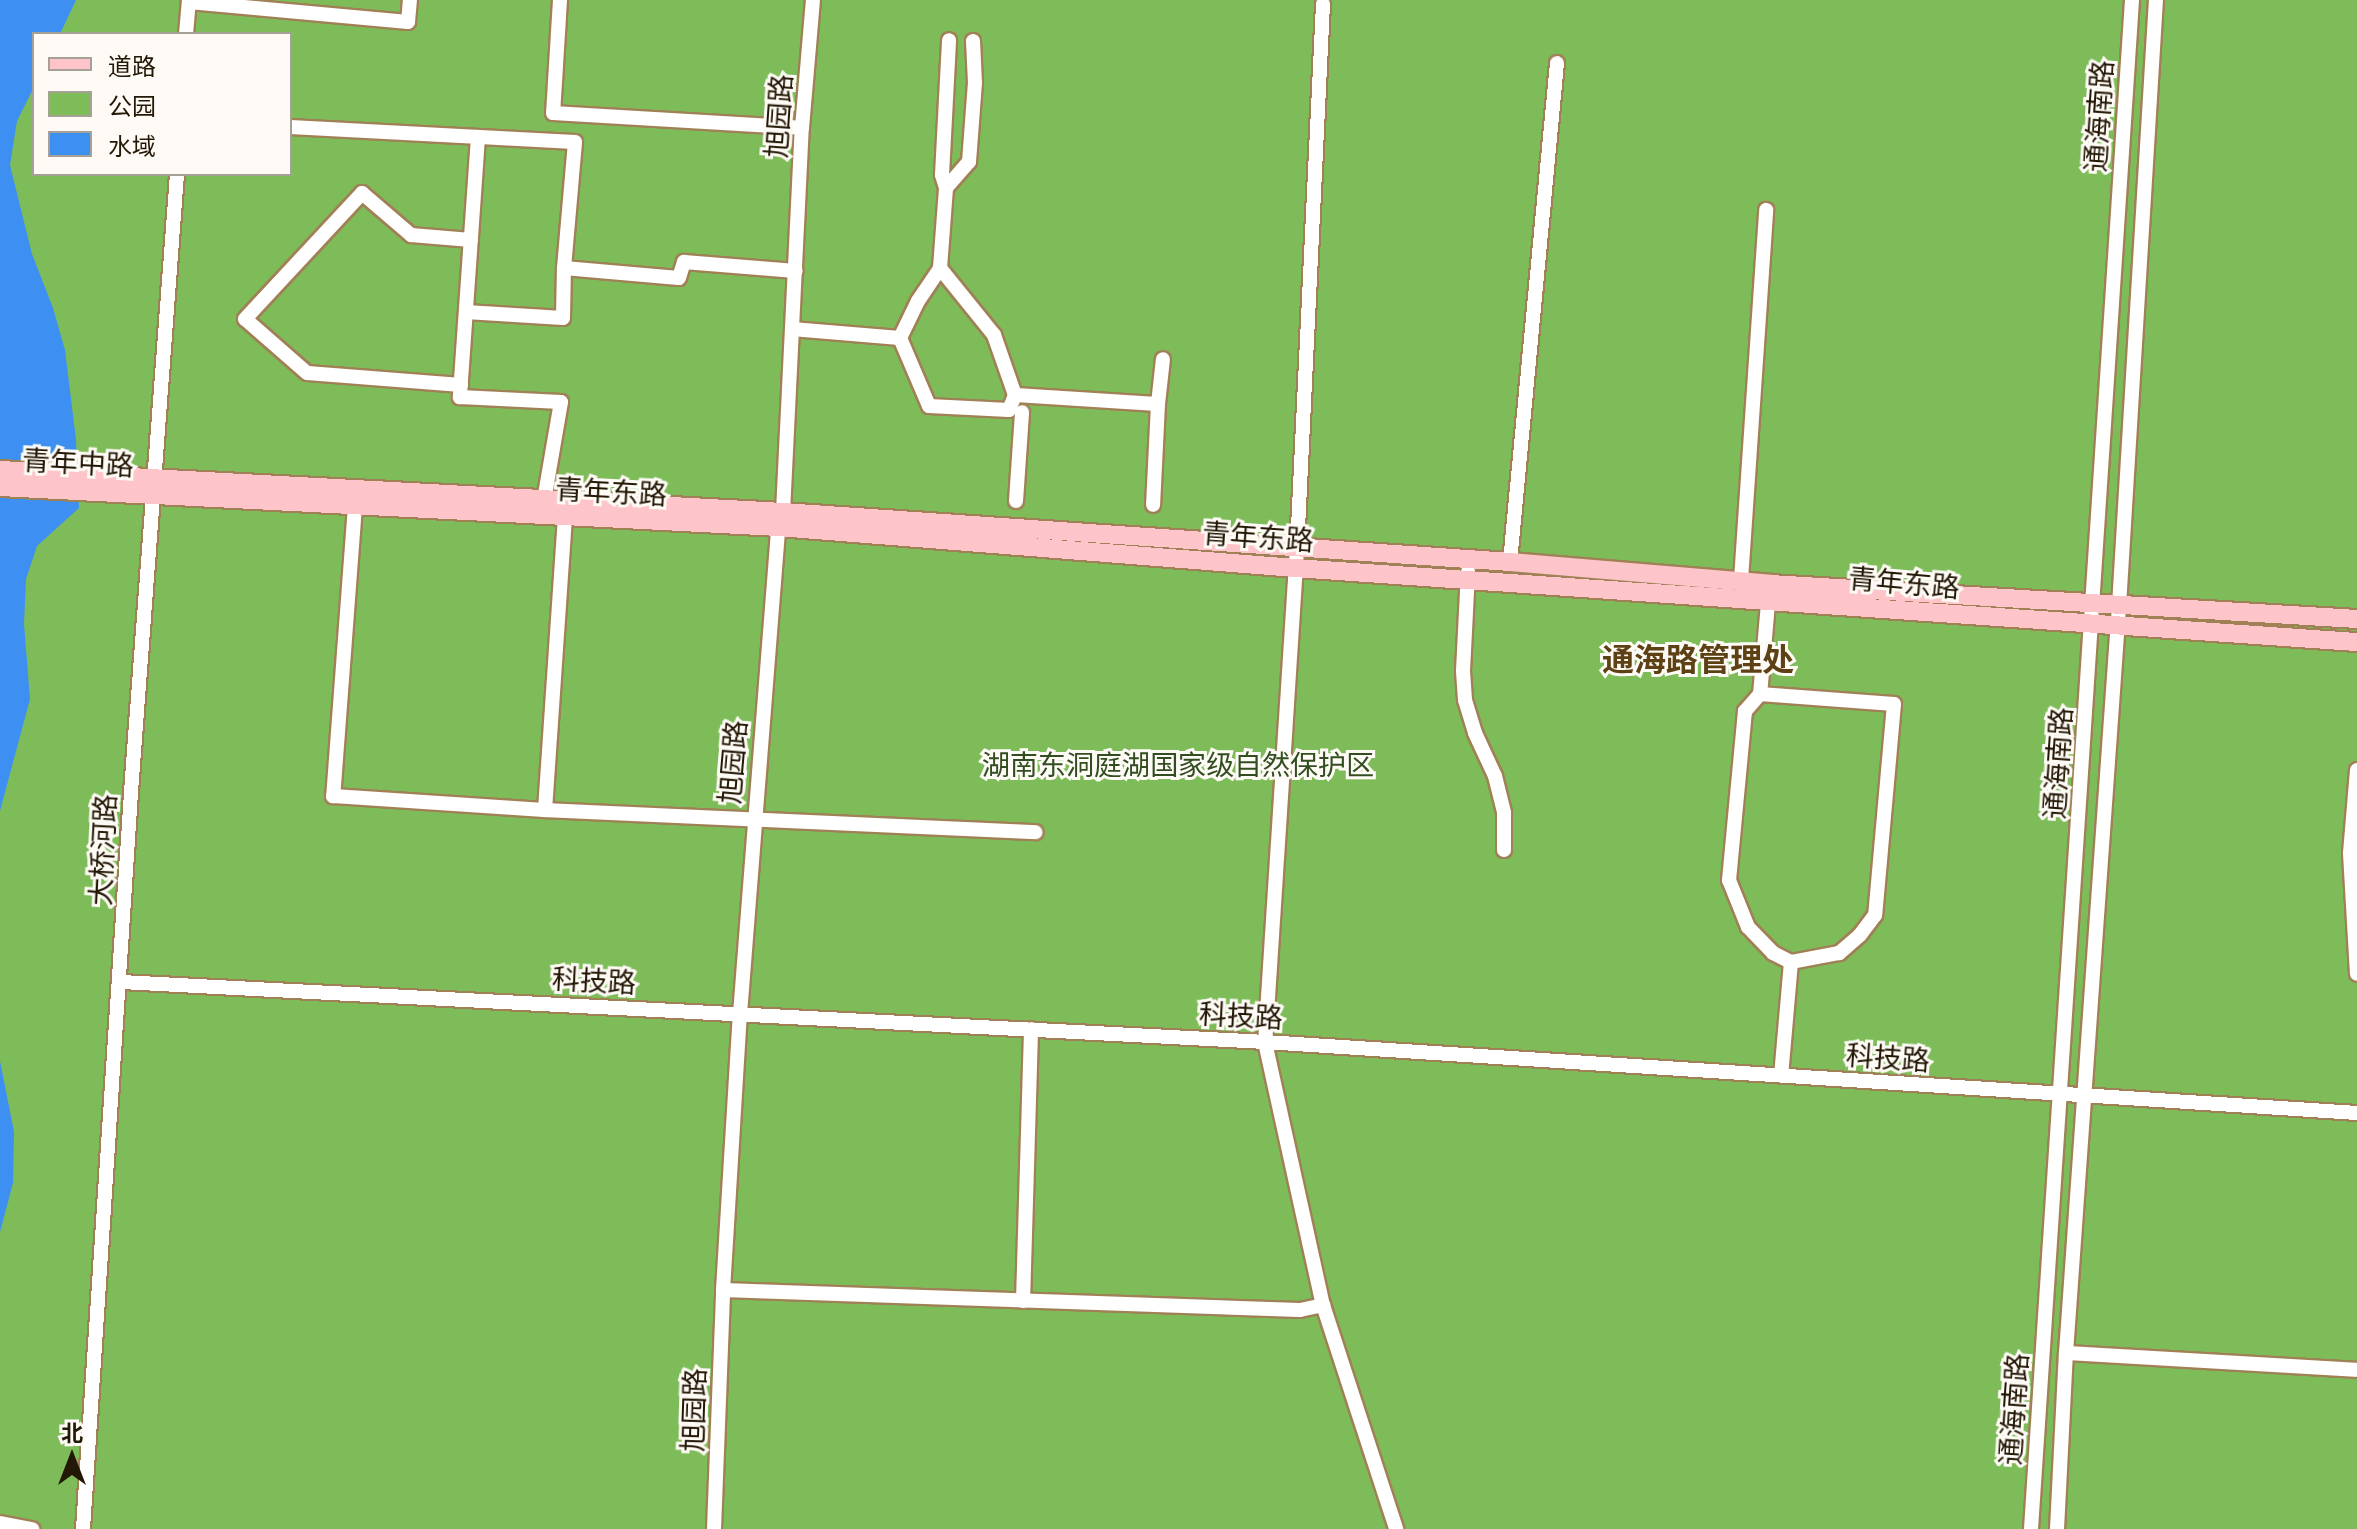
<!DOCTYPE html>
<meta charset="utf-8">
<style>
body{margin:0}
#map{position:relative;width:2357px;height:1529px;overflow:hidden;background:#f6d4a6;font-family:Manrope,"Noto Sans SC",sans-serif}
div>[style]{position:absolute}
.green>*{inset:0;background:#7ebc5a}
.water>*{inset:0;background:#3d8ff1}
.roads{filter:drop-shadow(2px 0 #a08156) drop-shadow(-2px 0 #a08156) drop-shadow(0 2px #a08156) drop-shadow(0 -2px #a08156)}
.minor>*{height:14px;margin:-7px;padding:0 7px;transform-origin:7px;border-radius:7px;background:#fff}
.major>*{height:18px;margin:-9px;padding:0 9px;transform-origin:9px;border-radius:9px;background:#fdc5c9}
span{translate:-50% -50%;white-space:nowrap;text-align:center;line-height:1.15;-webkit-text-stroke:6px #fefbf6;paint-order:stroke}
.street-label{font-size:28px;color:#231705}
.park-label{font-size:28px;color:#324e20}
.quarter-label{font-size:32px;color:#5d4115;font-weight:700}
.legend{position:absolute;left:32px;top:32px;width:260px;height:144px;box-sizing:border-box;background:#fefbf6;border:2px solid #a6a096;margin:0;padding:10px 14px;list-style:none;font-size:24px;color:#231705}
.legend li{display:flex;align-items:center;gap:16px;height:40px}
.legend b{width:40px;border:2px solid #a6a096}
.north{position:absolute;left:32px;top:1417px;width:80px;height:80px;-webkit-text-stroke:6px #fefbf6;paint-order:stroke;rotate:0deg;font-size:22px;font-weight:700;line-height:32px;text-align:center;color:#231705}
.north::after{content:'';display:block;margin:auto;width:28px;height:36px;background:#231705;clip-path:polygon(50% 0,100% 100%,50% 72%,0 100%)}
</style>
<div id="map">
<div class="green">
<i style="clip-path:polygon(evenodd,0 0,2357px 0,2357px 1529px,0 1529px,0 0,34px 34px,290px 34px,290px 174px,34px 174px,34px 34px)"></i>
</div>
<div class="water">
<i style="clip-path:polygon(0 0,76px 0,60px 34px,34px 34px,34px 87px,17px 121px,10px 165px,32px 254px,53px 308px,65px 350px,76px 440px,79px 508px,37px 546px,26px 579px,24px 624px,30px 699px,0 811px)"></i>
<i style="clip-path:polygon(0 1061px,14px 1132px,13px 1183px,0 1232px)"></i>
</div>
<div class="roads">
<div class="minor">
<i style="left:560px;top:0;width:113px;rotate:93.5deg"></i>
<i style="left:553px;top:113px;width:249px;rotate:3.4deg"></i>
<i style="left:189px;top:2px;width:220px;rotate:5.2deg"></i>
<i style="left:408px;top:22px;width:22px;rotate:-85deg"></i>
<i style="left:1323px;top:4px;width:546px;rotate:92.73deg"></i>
<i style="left:1297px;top:549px;width:494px;rotate:93.7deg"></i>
<i style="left:1265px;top:1042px;width:269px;rotate:77.6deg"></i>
<i style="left:1323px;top:1305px;width:236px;rotate:71.9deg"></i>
<i style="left:186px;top:34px;width:34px;rotate:-85deg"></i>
<i style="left:290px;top:127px;width:285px;rotate:3deg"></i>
<i style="left:575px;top:142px;width:126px;rotate:95deg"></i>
<i style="left:564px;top:268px;width:115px;rotate:5deg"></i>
<i style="left:679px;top:278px;width:17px;rotate:-73deg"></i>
<i style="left:684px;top:262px;width:112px;rotate:4.6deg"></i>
<i style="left:478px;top:137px;width:261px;rotate:94deg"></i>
<i style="left:460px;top:397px;width:101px;rotate:2.8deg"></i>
<i style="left:561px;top:402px;width:99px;rotate:99.8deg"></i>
<i style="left:946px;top:188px;width:35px;rotate:-49deg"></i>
<i style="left:969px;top:162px;width:79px;rotate:-85.7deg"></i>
<i style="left:975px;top:83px;width:42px;rotate:-92.7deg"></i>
<i style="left:466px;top:312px;width:97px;rotate:3.5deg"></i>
<i style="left:563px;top:318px;width:50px;rotate:-88.9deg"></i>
<i style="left:792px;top:329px;width:108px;rotate:4.8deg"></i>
<i style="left:900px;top:338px;width:41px;rotate:-64.1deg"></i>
<i style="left:918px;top:301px;width:40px;rotate:-56deg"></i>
<i style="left:940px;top:268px;width:80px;rotate:-85.7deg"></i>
<i style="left:946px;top:188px;width:14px;rotate:-107deg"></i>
<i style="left:942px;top:175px;width:135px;rotate:-87deg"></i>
<i style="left:900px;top:338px;width:74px;rotate:66.9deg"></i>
<i style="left:929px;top:406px;width:80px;rotate:2.9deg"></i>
<i style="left:1009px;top:410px;width:16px;rotate:-68deg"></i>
<i style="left:1015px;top:395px;width:64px;rotate:-109.3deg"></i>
<i style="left:994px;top:335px;width:86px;rotate:-128.9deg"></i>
<i style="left:461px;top:385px;width:154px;rotate:-175.5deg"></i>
<i style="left:307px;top:373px;width:82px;rotate:-138.9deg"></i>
<i style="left:245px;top:319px;width:172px;rotate:-47.1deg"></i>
<i style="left:362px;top:193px;width:65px;rotate:40.6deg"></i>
<i style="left:411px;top:235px;width:60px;rotate:4.8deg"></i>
<i style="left:1015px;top:395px;width:143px;rotate:3.6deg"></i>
<i style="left:1158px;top:404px;width:101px;rotate:92.8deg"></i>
<i style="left:1158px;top:404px;width:45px;rotate:-83.7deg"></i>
<i style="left:1016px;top:501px;width:89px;rotate:-86.1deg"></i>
<i style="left:355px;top:506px;width:291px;rotate:94.3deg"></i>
<i style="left:333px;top:796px;width:212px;rotate:3.8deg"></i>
<i style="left:545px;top:810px;width:491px;rotate:2.6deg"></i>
<i style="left:1510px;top:562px;width:501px;rotate:-84.62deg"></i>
<i style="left:1468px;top:572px;width:99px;rotate:92.9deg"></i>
<i style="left:1463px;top:671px;width:29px;rotate:86deg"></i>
<i style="left:1465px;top:700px;width:34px;rotate:73deg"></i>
<i style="left:1475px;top:733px;width:47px;rotate:65.1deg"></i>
<i style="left:1495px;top:776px;width:38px;rotate:76deg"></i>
<i style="left:1504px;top:813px;width:37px;rotate:90deg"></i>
<i style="left:1741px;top:580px;width:371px;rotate:-86.1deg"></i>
<i style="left:1769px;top:592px;width:102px;rotate:95deg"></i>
<i style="left:1760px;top:694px;width:23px;rotate:131deg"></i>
<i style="left:1745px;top:711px;width:170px;rotate:95.4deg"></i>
<i style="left:1729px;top:880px;width:51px;rotate:68deg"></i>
<i style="left:1748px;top:927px;width:36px;rotate:46deg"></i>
<i style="left:1773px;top:953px;width:20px;rotate:27deg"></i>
<i style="left:1791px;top:962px;width:114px;rotate:95deg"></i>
<i style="left:1760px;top:694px;width:134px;rotate:4.3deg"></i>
<i style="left:1894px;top:704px;width:212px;rotate:95.1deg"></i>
<i style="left:1875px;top:915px;width:25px;rotate:127deg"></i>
<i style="left:1860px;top:935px;width:28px;rotate:139deg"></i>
<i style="left:1839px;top:953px;width:49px;rotate:169.4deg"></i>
<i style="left:2357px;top:770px;width:83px;rotate:94.8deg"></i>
<i style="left:2350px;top:853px;width:121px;rotate:86.7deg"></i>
<i style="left:545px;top:810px;width:293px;rotate:-86.1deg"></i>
<i style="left:121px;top:982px;width:1146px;rotate:3deg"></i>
<i style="left:1265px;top:1042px;width:1094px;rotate:3.72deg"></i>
<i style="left:723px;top:1290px;width:577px;rotate:1.99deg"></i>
<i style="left:1300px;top:1310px;width:24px;rotate:-12deg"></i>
<i style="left:1023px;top:1301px;width:272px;rotate:-88.3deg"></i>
<i style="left:2066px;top:1353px;width:291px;rotate:3.3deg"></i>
<i style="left:0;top:1523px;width:33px;rotate:11deg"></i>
<i style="left:83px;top:1529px;width:753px;rotate:-86.27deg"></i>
<i style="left:132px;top:778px;width:606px;rotate:-85.74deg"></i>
<i style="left:714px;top:1529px;width:239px;rotate:-87.8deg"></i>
<i style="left:723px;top:1290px;width:277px;rotate:-86.5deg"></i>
<i style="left:740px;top:1014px;width:488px;rotate:-85.5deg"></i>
<i style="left:778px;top:527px;width:16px;rotate:-72deg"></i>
<i style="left:783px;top:512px;width:384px;rotate:-87.2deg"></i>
<i style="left:802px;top:128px;width:128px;rotate:-85.1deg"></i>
<i style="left:2031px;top:1529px;width:1532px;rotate:-86.22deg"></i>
<i style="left:2057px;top:1529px;width:176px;rotate:-87.1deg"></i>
<i style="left:2066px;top:1353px;width:749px;rotate:-85.94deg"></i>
<i style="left:2119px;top:606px;width:607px;rotate:-86.51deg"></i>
</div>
<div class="major">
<i style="left:0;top:470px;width:784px;rotate:3.07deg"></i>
<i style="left:783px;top:512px;width:729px;rotate:3.93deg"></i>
<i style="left:1510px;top:562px;width:261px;rotate:4.8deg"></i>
<i style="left:1770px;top:584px;width:588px;rotate:3.41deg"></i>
<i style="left:0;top:487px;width:779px;rotate:2.94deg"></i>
<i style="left:778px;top:527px;width:519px;rotate:4.53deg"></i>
<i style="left:1295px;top:568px;width:1065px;rotate:3.99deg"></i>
</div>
</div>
<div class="street-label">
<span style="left:778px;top:116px;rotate:-86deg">旭园路</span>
<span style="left:2098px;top:116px;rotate:-86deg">通海南路</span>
<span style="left:78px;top:462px;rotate:3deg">青年中路</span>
<span style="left:611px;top:491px;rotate:3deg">青年东路</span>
<span style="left:1258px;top:536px;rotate:4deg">青年东路</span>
<span style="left:1904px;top:582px;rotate:5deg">青年东路</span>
<span style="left:732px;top:762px;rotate:-85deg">旭园路</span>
<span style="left:2057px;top:763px;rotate:-86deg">通海南路</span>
<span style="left:102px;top:850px;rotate:-87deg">大桥河路</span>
<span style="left:594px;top:980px;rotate:3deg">科技路</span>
<span style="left:1241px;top:1015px;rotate:3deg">科技路</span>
<span style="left:1888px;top:1057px;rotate:4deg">科技路</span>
<span style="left:2013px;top:1409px;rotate:-86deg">通海南路</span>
<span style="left:693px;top:1410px;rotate:-88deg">旭园路</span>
</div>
<div class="park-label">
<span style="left:1178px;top:764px">湖南东洞庭湖国家级自然保护区</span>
</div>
<div class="quarter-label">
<span style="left:1698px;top:659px">通海路管理处</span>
</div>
<ul class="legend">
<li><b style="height:10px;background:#fdc5c9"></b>道路</li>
<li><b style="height:22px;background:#7ebc5a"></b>公园</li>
<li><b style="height:22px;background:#3d8ff1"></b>水域</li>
</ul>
<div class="north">北</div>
</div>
